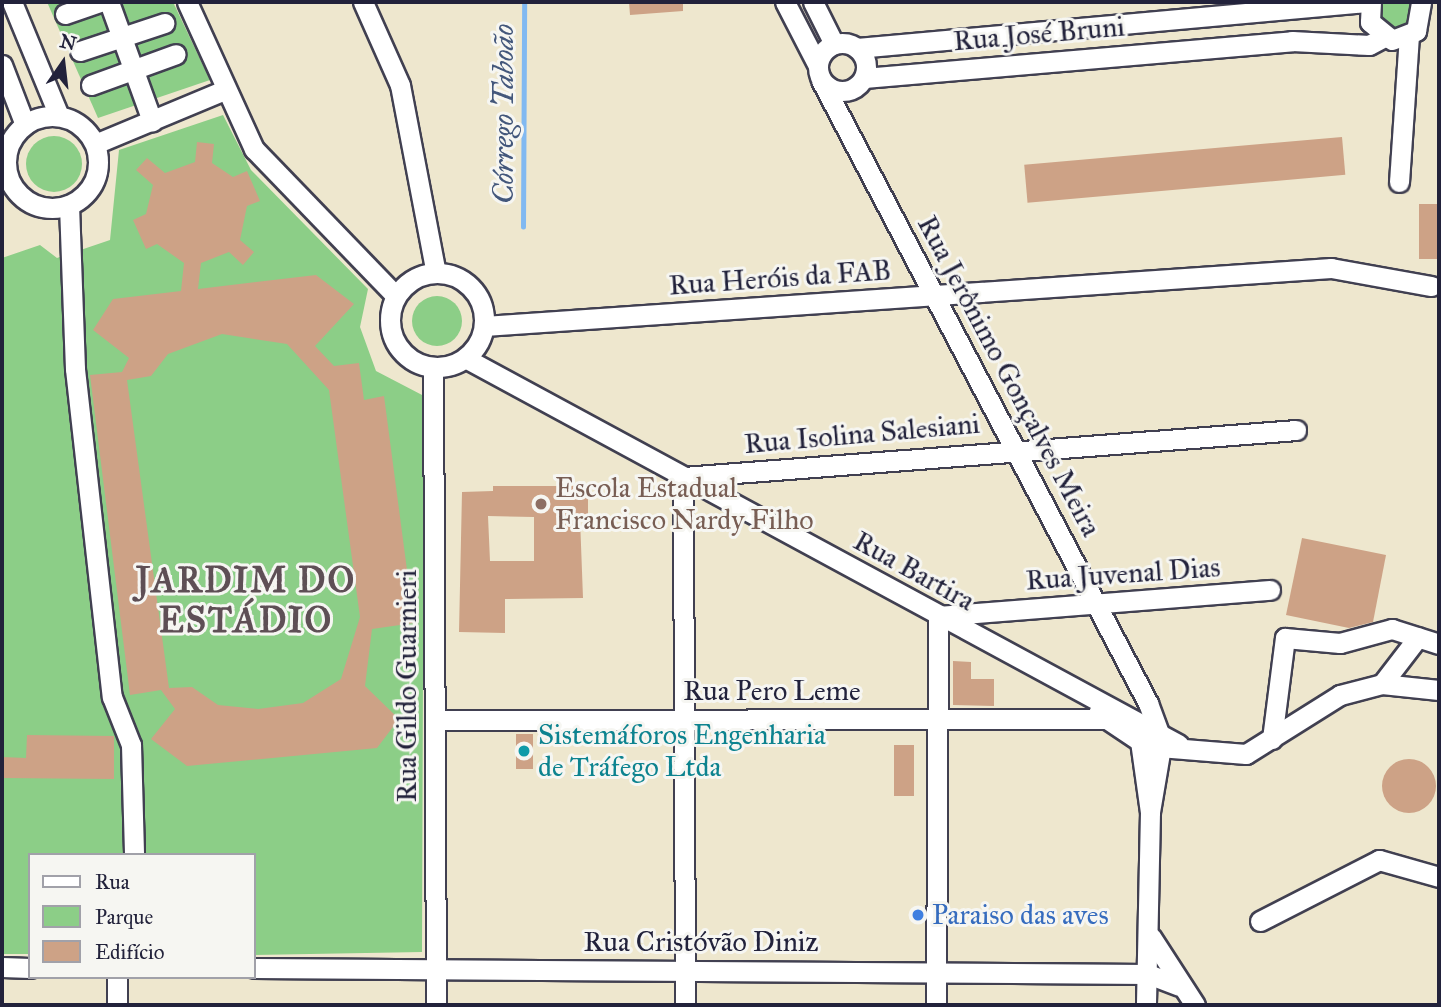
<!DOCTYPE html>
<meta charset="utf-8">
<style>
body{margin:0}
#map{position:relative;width:1441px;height:1007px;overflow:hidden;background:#eee7ce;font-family:"IM FELL Great Primer",serif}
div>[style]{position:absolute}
.green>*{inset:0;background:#8cce87}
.round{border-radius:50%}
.stream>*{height:4.5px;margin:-2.25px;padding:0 2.25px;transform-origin:2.25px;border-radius:2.25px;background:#81b9f1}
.building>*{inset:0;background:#cda286;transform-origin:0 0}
.roads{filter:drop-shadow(2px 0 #414051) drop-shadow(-2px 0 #414051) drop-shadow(0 2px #414051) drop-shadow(0 -2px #414051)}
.minor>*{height:19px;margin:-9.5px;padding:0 9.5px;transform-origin:9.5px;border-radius:9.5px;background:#fff}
.minor>.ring{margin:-9.5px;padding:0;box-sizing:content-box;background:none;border:19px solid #fff;border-radius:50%}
.dots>*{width:19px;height:19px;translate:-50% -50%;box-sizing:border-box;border:4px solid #f6f6f2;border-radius:50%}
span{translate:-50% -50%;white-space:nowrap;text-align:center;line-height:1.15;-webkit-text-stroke:6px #f6f6f2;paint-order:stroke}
.street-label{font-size:28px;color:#22223b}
.education-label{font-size:28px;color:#785e54}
.left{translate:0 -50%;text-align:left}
.culture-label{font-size:28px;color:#0d838f}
.shop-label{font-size:28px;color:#366cbe}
.water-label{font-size:30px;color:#43577b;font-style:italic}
.district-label{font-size:35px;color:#5e4f55;font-weight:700;letter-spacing:2px}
.frame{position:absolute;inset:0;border:4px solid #22223b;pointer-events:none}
.legend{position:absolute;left:28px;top:853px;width:228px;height:126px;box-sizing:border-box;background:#f6f6f2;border:2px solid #a1a1a9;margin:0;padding:9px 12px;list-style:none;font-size:21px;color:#22223b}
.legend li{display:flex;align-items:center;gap:14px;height:35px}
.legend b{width:35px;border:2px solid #a1a1a9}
.north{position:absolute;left:28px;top:28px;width:70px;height:70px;-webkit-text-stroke:5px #f6f6f2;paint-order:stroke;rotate:14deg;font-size:19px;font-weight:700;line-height:28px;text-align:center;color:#22223b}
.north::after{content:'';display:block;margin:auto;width:24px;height:32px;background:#22223b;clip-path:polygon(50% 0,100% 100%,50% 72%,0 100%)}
</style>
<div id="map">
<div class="green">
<i style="clip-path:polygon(47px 2px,173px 2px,210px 80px,98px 118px)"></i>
<i style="clip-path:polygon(1381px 2px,1412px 2px,1415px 19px,1395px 33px,1379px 23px)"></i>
<i style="clip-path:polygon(223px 115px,251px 170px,368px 289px,360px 327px,376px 371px,424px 396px,422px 952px,254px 955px,254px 855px,30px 855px,30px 954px,2px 954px,2px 258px,40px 245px,57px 258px,110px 240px,119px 150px)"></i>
<i class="round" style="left:26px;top:136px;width:56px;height:56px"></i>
<i class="round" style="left:412px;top:296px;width:50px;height:50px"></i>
</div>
<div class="stream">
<i style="left:523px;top:227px;width:225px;rotate:-89.7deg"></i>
</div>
<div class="building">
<i style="clip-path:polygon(629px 2px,683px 2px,683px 11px,630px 15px)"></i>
<i style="left:1342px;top:137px;width:38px;height:319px;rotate:85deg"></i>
<i style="clip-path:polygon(evenodd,197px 142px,214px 144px,212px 163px,233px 177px,247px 171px,260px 201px,247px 206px,240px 240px,254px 252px,243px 265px,229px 252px,201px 263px,198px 289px,316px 275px,354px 304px,315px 346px,334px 366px,359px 363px,364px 400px,384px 396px,414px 623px,372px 629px,365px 686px,399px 719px,377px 748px,187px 766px,151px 739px,175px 709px,161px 690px,130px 695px,90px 375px,122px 372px,129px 358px,93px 330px,113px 299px,181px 291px,184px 263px,157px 244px,146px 249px,133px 220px,146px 214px,153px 185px,136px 170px,147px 158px,165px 173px,195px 162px,197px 142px,222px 334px,287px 344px,329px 390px,360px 617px,341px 679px,303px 703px,258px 709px,218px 705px,192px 687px,169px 688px,127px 380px,151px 376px,168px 354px,222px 334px)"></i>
<i style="left:1419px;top:204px;width:20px;height:55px"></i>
<i style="clip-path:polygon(evenodd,493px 486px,588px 486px,588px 518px,580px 518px,583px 598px,505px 599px,505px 633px,459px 632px,462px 492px,493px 491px,493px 486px,488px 516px,534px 517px,534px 561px,490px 561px,488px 516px)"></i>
<i style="clip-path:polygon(1302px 538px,1386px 555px,1373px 622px,1349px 628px,1286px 615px)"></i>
<i style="clip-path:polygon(953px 661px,971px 662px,971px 679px,994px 679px,994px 706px,953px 705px)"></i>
<i style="left:516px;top:734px;width:17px;height:35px"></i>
<i style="clip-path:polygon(27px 735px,114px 736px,114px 779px,2px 778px,2px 757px,26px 758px)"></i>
<i style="left:894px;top:745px;width:20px;height:51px"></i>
<i class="round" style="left:1382px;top:759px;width:54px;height:54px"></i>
</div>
<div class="roads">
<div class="minor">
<i style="left:12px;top:2px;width:123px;rotate:67.6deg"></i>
<i style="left:109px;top:2px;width:127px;rotate:70.1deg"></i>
<i style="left:187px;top:2px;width:162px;rotate:65.5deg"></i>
<i style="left:254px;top:149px;width:204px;rotate:46deg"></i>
<i style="left:363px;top:2px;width:91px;rotate:66deg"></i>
<i style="left:400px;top:85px;width:191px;rotate:79.2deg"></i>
<i style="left:785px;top:2px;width:70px;rotate:62.7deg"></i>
<i style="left:813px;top:2px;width:47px;rotate:63.4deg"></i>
<i style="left:1371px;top:2px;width:20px;rotate:93deg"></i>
<i style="left:1370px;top:22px;width:28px;rotate:39deg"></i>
<i style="left:1392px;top:40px;width:26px;rotate:-21deg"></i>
<i style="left:1416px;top:31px;width:29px;rotate:-80deg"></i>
<i style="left:65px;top:14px;width:36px;rotate:-19deg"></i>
<i class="ring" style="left:818px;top:43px;width:29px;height:29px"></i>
<i style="left:857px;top:48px;width:512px;rotate:-5.15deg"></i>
<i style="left:80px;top:51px;width:89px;rotate:-18.4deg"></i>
<i style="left:2px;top:65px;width:64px;rotate:69deg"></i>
<i style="left:864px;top:78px;width:430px;rotate:-4.9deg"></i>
<i style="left:1292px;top:41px;width:77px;rotate:3deg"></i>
<i style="left:1369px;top:45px;width:17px;rotate:-28deg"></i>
<i style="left:821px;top:80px;width:704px;rotate:62.31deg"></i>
<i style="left:1148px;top:703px;width:40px;rotate:69.8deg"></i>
<i style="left:1162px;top:741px;width:72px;rotate:99.6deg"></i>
<i style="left:91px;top:85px;width:90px;rotate:-20deg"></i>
<i class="ring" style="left:6px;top:116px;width:73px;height:73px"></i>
<i style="left:95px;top:144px;width:141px;rotate:-22.6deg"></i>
<i style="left:1399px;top:182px;width:145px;rotate:-86.1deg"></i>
<i style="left:69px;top:205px;width:164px;rotate:87.9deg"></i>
<i style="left:75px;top:369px;width:330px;rotate:83.6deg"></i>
<i style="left:112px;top:697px;width:52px;rotate:68.4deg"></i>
<i style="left:131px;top:745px;width:110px;rotate:88.4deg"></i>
<i class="ring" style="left:390px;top:273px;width:75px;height:75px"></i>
<i style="left:484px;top:326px;width:849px;rotate:-3.92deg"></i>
<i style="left:1331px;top:268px;width:102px;rotate:10.2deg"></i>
<i style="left:465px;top:358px;width:811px;rotate:28.43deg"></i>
<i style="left:433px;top:367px;width:638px;rotate:89.73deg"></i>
<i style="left:1382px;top:684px;width:57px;rotate:6deg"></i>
<i style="left:1098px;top:713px;width:59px;rotate:34deg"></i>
<i style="left:1147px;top:746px;width:99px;rotate:4.6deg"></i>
<i style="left:1246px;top:754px;width:111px;rotate:-32.1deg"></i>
<i style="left:1340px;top:695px;width:43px;rotate:-14.7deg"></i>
<i style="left:1382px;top:684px;width:59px;rotate:-52.5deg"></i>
<i style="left:436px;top:720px;width:671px;rotate:-0.09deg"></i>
<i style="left:1139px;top:734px;width:79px;rotate:82deg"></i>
<i style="left:1150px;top:812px;width:193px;rotate:91.2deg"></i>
<i style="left:1272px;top:739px;width:102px;rotate:-82.7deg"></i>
<i style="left:1285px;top:638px;width:55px;rotate:5.2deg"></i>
<i style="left:1340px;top:643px;width:54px;rotate:-15.1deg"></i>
<i style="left:1392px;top:629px;width:49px;rotate:17.7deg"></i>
<i style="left:1260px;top:921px;width:134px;rotate:-27.1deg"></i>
<i style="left:1379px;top:860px;width:62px;rotate:15.8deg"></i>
<i style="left:1151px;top:937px;width:81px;rotate:57.1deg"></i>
<i style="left:2px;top:967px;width:28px;rotate:2deg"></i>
<i style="left:254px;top:968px;width:894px;rotate:0.38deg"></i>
<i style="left:1148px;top:974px;width:33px;rotate:21deg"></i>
<i style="left:117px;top:1005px;width:28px;rotate:-90deg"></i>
<i style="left:685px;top:1005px;width:528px;rotate:-90.22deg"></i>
<i style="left:683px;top:477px;width:615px;rotate:-4.38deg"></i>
<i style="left:936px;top:1005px;width:389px;rotate:-89.7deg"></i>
<i style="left:938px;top:616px;width:333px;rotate:-4.5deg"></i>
</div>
</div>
<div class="dots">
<i style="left:541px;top:504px;background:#8d6e63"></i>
<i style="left:524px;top:751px;background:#0f9aa8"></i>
<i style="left:918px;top:915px;background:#3f7fe0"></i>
</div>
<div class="street-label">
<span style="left:1039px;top:34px;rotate:-5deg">Rua José Bruni</span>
<span style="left:780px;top:278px;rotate:-4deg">Rua Heróis da FAB</span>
<span style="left:1009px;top:376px;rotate:62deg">Rua Jerônimo Gonçalves Meira</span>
<span style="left:862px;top:434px;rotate:-5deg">Rua Isolina Salesiani</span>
<span style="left:914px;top:571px;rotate:29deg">Rua Bartira</span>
<span style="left:1123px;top:574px;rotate:-4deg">Rua Juvenal Dias</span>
<span style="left:407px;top:686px;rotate:-90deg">Rua Gildo Guarnieri</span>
<span style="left:772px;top:691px">Rua Pero Leme</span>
<span style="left:701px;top:942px">Rua Cristóvão Diniz</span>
</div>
<div class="education-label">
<span class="left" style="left:555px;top:504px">Escola Estadual<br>Francisco Nardy Filho</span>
</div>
<div class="culture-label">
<span class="left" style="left:538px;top:751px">Sistemáforos Engenharia<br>de Tráfego Ltda</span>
</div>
<div class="shop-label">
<span class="left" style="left:932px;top:915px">Paraiso das aves</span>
</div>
<div class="water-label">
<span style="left:503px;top:114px;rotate:-90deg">Córrego Taboão</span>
</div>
<div class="district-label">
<span style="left:246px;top:601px">JARDIM DO<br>ESTÁDIO</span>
</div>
<div class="frame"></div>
<ul class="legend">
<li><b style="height:9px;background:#fff"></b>Rua</li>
<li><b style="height:19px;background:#8cce87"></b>Parque</li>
<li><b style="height:19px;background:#cda286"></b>Edifício</li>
</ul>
<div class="north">N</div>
</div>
